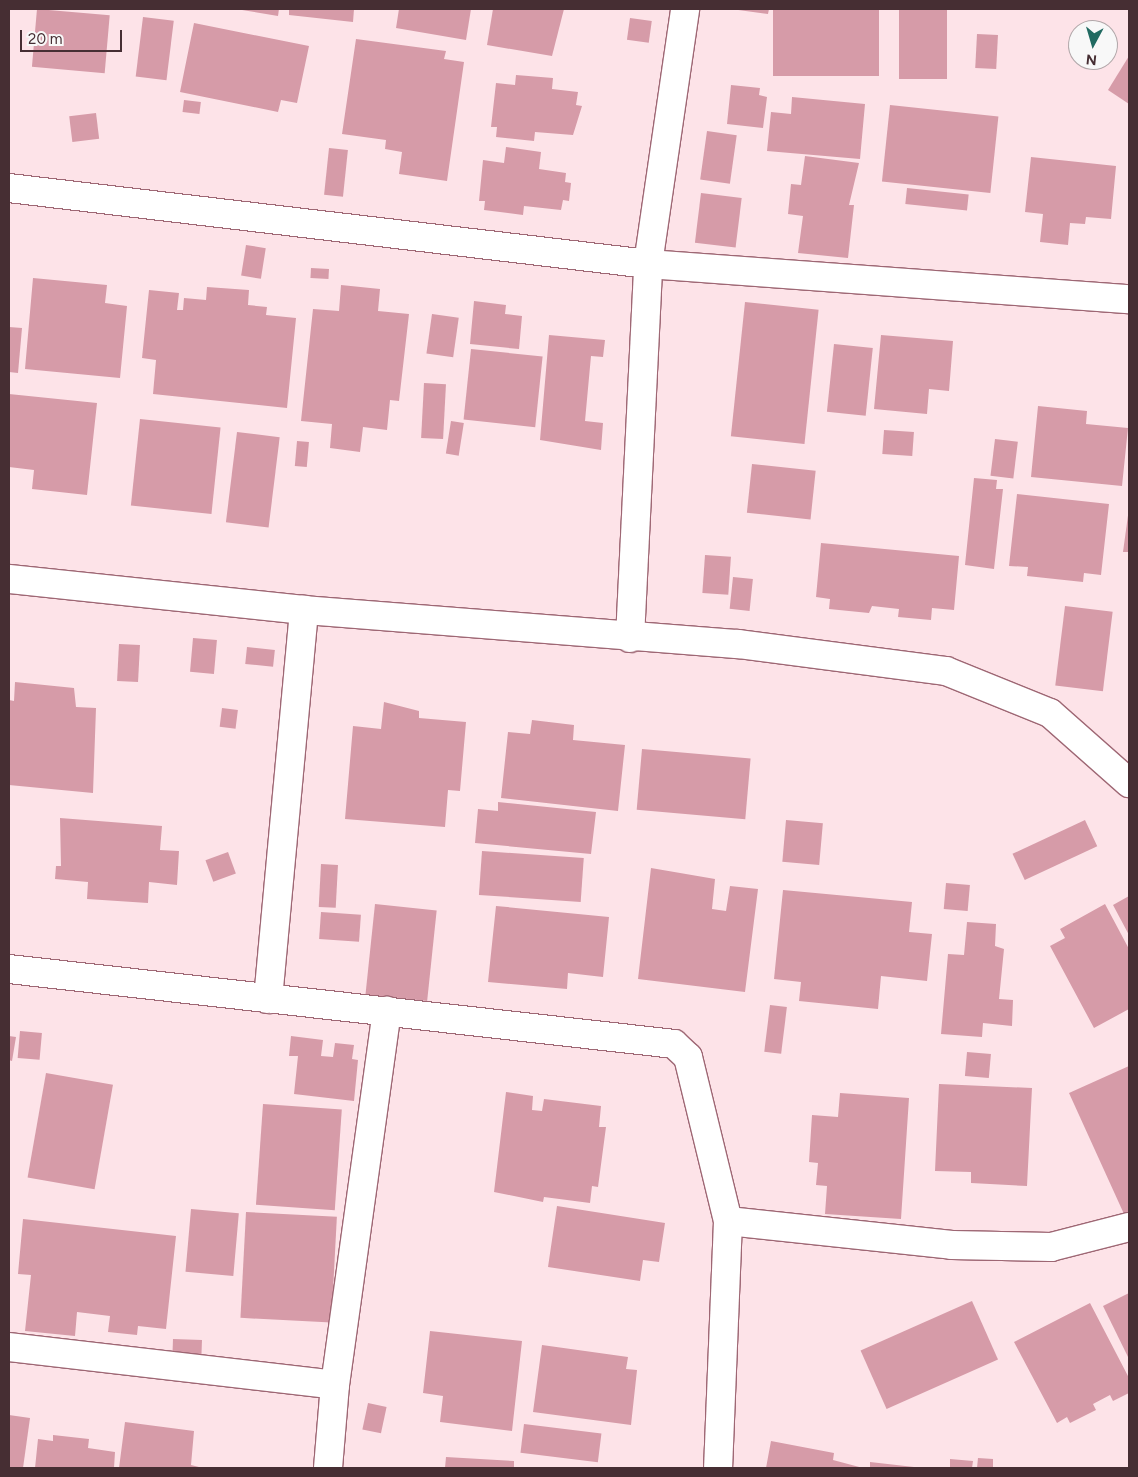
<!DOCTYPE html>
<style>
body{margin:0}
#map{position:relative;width:1138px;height:1477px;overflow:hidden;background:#fde3e8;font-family:Figtree,sans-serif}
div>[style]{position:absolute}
.building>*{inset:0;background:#d69ba8;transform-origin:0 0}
.roads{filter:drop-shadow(1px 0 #9e6774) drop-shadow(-1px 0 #9e6774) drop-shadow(0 1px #9e6774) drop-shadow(0 -1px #9e6774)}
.street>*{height:28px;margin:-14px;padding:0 14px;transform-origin:14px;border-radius:14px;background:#fff}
span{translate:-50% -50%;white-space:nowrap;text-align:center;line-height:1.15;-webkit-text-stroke:4px #f8f8f8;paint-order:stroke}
.frame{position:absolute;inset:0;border:10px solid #462e33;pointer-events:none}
.north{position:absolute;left:1068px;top:20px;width:50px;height:50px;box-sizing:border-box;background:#f8f8f8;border:1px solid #b1a7a9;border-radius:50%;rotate:186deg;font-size:14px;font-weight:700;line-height:20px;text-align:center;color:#462e33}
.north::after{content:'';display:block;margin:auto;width:18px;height:22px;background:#216a61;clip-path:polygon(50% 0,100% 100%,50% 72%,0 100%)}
.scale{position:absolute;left:20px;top:30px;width:102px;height:22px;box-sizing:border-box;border:2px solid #462e33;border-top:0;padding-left:6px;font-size:15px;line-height:18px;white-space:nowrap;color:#462e33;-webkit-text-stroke:4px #f8f8f8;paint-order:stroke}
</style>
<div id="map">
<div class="building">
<i style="left:37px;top:9px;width:73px;height:58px;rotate:5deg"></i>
<i style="clip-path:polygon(236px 9px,279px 9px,278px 16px)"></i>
<i style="clip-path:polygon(289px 9px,354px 9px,353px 22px,289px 15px)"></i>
<i style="clip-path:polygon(399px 9px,471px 9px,466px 40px,396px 28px)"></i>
<i style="clip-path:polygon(493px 9px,564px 9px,552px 56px,487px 45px)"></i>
<i style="clip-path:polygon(731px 9px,769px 9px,768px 14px)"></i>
<i style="left:773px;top:9px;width:106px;height:67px"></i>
<i style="left:899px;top:9px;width:48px;height:70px"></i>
<i style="left:143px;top:17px;width:31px;height:60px;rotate:7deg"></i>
<i style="left:630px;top:18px;width:22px;height:22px;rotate:8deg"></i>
<i style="clip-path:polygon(194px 23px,309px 46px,297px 103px,281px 100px,278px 112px,180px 92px)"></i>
<i style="left:977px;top:34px;width:21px;height:34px;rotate:3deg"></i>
<i style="clip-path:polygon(356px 39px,446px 51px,444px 59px,464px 62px,447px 181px,399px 174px,402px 152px,385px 149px,386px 140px,342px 134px)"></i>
<i style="clip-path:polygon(1129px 56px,1129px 104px,1108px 90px)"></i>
<i style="clip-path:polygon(516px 75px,553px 78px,552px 89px,578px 92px,576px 105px,582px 106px,573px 135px,535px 132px,534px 141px,496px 137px,497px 127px,491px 127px,496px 83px,515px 85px)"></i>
<i style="clip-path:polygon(731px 85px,760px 88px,759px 95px,767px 97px,763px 128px,727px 124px)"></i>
<i style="clip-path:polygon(792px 97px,865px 104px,860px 159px,767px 151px,771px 112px,791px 114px)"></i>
<i style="left:184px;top:100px;width:17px;height:12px;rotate:7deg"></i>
<i style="left:890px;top:105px;width:109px;height:77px;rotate:6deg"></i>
<i style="left:96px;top:113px;width:26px;height:27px;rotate:83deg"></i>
<i style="left:707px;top:131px;width:30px;height:49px;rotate:8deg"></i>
<i style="clip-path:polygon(506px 147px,541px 152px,539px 169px,566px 173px,565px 182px,571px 183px,569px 201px,563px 200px,561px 210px,524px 206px,523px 215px,484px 210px,485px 201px,479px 201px,483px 160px,504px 163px)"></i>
<i style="left:329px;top:148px;width:19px;height:47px;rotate:6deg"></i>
<i style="clip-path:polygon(805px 156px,859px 163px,849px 205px,854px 205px,848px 258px,798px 253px,803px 216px,788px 214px,791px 184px,801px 185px)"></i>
<i style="clip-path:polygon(1031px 157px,1116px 166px,1111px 219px,1086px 217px,1085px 224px,1070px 223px,1068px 245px,1040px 242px,1043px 214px,1025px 212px)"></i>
<i style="left:907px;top:188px;width:62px;height:16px;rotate:6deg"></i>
<i style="left:701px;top:193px;width:41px;height:50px;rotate:7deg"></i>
<i style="left:246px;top:245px;width:20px;height:31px;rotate:9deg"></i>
<i style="left:311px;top:268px;width:18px;height:10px;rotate:3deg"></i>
<i style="clip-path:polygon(33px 278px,107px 285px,105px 303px,127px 306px,120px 378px,25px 369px)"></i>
<i style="clip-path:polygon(341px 285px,380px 289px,378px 311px,409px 314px,399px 401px,390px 400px,387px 430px,363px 427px,360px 452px,330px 448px,332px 424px,301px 421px,313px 309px,339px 311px)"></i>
<i style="clip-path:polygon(207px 287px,249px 290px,248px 305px,267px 307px,266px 315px,296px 318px,287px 408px,153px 394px,156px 360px,142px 358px,149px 290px,179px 293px,177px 310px,183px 310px,184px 298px,206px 300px)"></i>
<i style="clip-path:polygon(474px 301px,506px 305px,505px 314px,522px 316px,519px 349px,470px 344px)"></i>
<i style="left:745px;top:302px;width:74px;height:135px;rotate:6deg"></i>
<i style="left:432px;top:314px;width:27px;height:40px;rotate:8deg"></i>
<i style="clip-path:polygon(9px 327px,22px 328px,18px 373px,9px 372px)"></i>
<i style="clip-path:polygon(549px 335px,605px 340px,603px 357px,591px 356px,585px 421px,603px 423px,601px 450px,540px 440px)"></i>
<i style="clip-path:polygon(881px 335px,953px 341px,949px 391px,929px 389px,927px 414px,874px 409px)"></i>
<i style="left:834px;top:344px;width:39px;height:68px;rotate:6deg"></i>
<i style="left:471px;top:349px;width:72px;height:71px;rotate:6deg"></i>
<i style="left:424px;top:383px;width:22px;height:55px;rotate:3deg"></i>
<i style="clip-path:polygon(9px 394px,97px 403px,87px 495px,32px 489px,34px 470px,9px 467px)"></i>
<i style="clip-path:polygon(1038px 406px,1087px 411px,1086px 424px,1128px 428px,1122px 486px,1031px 477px)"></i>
<i style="left:140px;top:419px;width:81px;height:87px;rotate:6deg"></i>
<i style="left:451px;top:421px;width:13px;height:33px;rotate:9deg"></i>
<i style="left:884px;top:430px;width:30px;height:24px;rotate:4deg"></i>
<i style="left:237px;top:432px;width:43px;height:91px;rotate:7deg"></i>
<i style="left:995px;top:439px;width:23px;height:37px;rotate:7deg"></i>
<i style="left:297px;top:441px;width:12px;height:25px;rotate:5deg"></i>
<i style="left:752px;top:464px;width:64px;height:49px;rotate:6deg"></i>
<i style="clip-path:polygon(974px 478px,997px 480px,996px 489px,1003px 489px,994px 569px,965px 565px)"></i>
<i style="clip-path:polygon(1017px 494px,1109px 504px,1101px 575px,1084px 573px,1083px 582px,1027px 576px,1028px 567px,1009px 566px)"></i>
<i style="clip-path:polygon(1129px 508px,1129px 552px,1123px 552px)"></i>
<i style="clip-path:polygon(821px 543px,959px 556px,954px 610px,932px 608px,931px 620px,898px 617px,899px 609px,872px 606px,869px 613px,829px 609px,830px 599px,816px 597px)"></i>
<i style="left:705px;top:555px;width:26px;height:38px;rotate:4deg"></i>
<i style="left:733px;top:577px;width:20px;height:32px;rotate:6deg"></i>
<i style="left:1065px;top:606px;width:48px;height:80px;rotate:7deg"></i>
<i style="left:193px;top:638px;width:24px;height:34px;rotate:5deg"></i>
<i style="left:119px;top:644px;width:21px;height:37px;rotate:3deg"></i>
<i style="left:247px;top:647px;width:28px;height:17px;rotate:6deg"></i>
<i style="clip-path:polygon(15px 682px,74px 688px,76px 707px,96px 708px,93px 793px,9px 785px,9px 700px,14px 701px)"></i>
<i style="clip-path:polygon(384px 702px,419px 711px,419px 718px,466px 722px,460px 791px,448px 790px,445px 827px,345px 819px,353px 726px,381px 729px)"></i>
<i style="left:222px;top:708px;width:16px;height:19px;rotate:7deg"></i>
<i style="clip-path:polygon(532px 720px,574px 725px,573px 740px,625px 745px,618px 811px,501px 798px,508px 732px,530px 734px)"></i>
<i style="left:642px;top:749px;width:109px;height:61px;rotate:5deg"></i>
<i style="clip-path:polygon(498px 802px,596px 812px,591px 854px,475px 843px,478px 809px,498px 811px)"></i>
<i style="clip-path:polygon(60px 818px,162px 826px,160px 850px,179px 851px,177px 885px,149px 882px,148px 903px,87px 899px,88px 882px,55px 879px,56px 866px,61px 866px)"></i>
<i style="left:786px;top:820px;width:37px;height:42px;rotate:5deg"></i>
<i style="left:1085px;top:820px;width:29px;height:80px;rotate:65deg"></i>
<i style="left:482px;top:851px;width:102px;height:44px;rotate:4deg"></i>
<i style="left:228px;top:852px;width:23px;height:24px;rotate:70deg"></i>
<i style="left:321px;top:864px;width:17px;height:43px;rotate:3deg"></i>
<i style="clip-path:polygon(651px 868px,715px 879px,712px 909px,726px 911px,730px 886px,758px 889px,745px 992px,638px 979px)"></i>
<i style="left:946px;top:883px;width:24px;height:26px;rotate:5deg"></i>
<i style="clip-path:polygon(783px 890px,912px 902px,909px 932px,932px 934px,927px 981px,881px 976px,878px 1009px,799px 1001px,801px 982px,774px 979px)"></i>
<i style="clip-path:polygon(1129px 896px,1129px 935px,1113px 905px)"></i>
<i style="left:375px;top:904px;width:62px;height:91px;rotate:6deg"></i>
<i style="clip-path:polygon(1105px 904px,1129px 949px,1129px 1009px,1094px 1028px,1050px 946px,1065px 938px,1060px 929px)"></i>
<i style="clip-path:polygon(496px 906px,609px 917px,603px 977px,568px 973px,567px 989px,488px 982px)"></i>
<i style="left:321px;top:912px;width:40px;height:27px;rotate:4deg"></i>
<i style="clip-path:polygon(967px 922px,996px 924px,995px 946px,1004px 949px,999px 999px,1013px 1000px,1012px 1026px,983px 1023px,982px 1037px,941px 1034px,948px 954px,964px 955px)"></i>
<i style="left:770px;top:1005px;width:17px;height:47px;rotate:7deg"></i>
<i style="left:20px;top:1031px;width:22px;height:27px;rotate:5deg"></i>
<i style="clip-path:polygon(9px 1036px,16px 1037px,12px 1061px,9px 1060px)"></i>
<i style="clip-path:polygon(291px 1036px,323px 1040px,321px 1056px,333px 1057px,335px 1043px,354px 1045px,352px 1059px,358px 1060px,354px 1101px,294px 1094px,298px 1056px,289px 1056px)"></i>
<i style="left:967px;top:1052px;width:24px;height:24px;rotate:5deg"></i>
<i style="clip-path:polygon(1129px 1066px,1129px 1211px,1124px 1214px,1069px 1093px)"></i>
<i style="left:46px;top:1073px;width:68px;height:106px;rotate:10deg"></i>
<i style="clip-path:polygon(939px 1084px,1032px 1088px,1027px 1186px,971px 1183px,971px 1172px,935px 1171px)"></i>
<i style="clip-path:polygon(506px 1092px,533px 1096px,532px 1110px,542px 1111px,544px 1099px,601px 1106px,599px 1127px,606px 1127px,598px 1187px,592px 1186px,590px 1203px,544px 1197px,543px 1202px,494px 1192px)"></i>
<i style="clip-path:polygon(840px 1093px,909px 1098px,901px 1219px,825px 1214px,827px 1186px,816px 1185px,818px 1163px,809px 1162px,812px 1115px,838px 1117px)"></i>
<i style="left:263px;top:1104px;width:79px;height:101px;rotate:4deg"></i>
<i style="clip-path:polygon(557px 1206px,665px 1223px,659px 1262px,643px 1260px,640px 1281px,548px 1267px)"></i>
<i style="left:191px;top:1209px;width:48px;height:63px;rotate:5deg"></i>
<i style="left:246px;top:1212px;width:91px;height:106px;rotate:3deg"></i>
<i style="clip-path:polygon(23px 1219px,176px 1236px,166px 1329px,138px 1326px,137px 1335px,108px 1332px,110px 1316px,77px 1312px,75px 1336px,25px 1331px,31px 1275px,18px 1274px)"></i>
<i style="clip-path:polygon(1129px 1293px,1129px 1359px,1103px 1306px)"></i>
<i style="left:972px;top:1301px;width:64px;height:122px;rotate:66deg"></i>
<i style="clip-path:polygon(1090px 1303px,1129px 1378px,1129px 1393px,1113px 1401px,1110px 1395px,1093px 1404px,1096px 1410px,1070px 1423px,1067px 1417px,1057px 1423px,1014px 1342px)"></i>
<i style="clip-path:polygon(430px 1331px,522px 1341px,512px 1431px,440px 1422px,443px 1396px,423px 1393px)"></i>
<i style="left:173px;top:1339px;width:29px;height:19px;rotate:2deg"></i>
<i style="clip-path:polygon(542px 1345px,628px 1357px,626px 1369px,637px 1370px,631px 1425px,533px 1412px)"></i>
<i style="left:368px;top:1403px;width:19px;height:27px;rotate:12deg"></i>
<i style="clip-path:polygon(9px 1415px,30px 1418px,23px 1468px,9px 1468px)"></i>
<i style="clip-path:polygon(125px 1422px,194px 1431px,191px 1465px,203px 1468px,119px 1468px)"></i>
<i style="left:524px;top:1424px;width:78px;height:29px;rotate:7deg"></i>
<i style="clip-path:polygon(53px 1435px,89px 1439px,88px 1448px,115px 1452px,114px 1468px,35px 1468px,38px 1439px,53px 1441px)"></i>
<i style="clip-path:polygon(771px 1441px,834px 1453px,833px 1460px,863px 1468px,766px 1468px)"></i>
<i style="clip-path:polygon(446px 1457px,514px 1461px,514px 1468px,445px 1468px)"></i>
<i style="clip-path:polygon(978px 1458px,993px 1459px,993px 1468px,977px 1468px)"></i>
<i style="clip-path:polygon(950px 1459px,973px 1461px,972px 1468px,950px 1468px)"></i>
<i style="clip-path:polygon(870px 1462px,914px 1467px,914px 1468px,870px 1468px)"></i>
</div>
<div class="roads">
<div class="street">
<i style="left:9px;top:188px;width:644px;rotate:6.78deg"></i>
<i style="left:648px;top:264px;width:482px;rotate:4.2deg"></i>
<i style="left:9px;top:579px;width:297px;rotate:6deg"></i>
<i style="left:304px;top:610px;width:435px;rotate:4.5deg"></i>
<i style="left:738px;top:644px;width:210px;rotate:7.4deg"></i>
<i style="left:946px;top:671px;width:112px;rotate:22deg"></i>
<i style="left:1050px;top:713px;width:106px;rotate:41.5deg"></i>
<i style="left:630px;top:638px;width:374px;rotate:-87.2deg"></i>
<i style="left:648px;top:264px;width:258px;rotate:-81.7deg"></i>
<i style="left:9px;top:969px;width:669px;rotate:6.43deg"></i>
<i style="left:674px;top:1044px;width:19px;rotate:43deg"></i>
<i style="left:688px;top:1057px;width:169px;rotate:76.3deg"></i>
<i style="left:728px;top:1221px;width:247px;rotate:92.3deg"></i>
<i style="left:268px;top:999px;width:391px;rotate:-84.7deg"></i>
<i style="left:728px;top:1221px;width:225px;rotate:6.1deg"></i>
<i style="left:952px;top:1245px;width:99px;rotate:1.2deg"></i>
<i style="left:1051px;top:1247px;width:81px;rotate:-14.4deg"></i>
<i style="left:9px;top:1347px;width:328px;rotate:6.6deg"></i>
<i style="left:328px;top:1468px;width:83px;rotate:-85.2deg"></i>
<i style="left:335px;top:1385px;width:378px;rotate:-82.1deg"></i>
</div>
</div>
<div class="frame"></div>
<div class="north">N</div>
<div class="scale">20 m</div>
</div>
